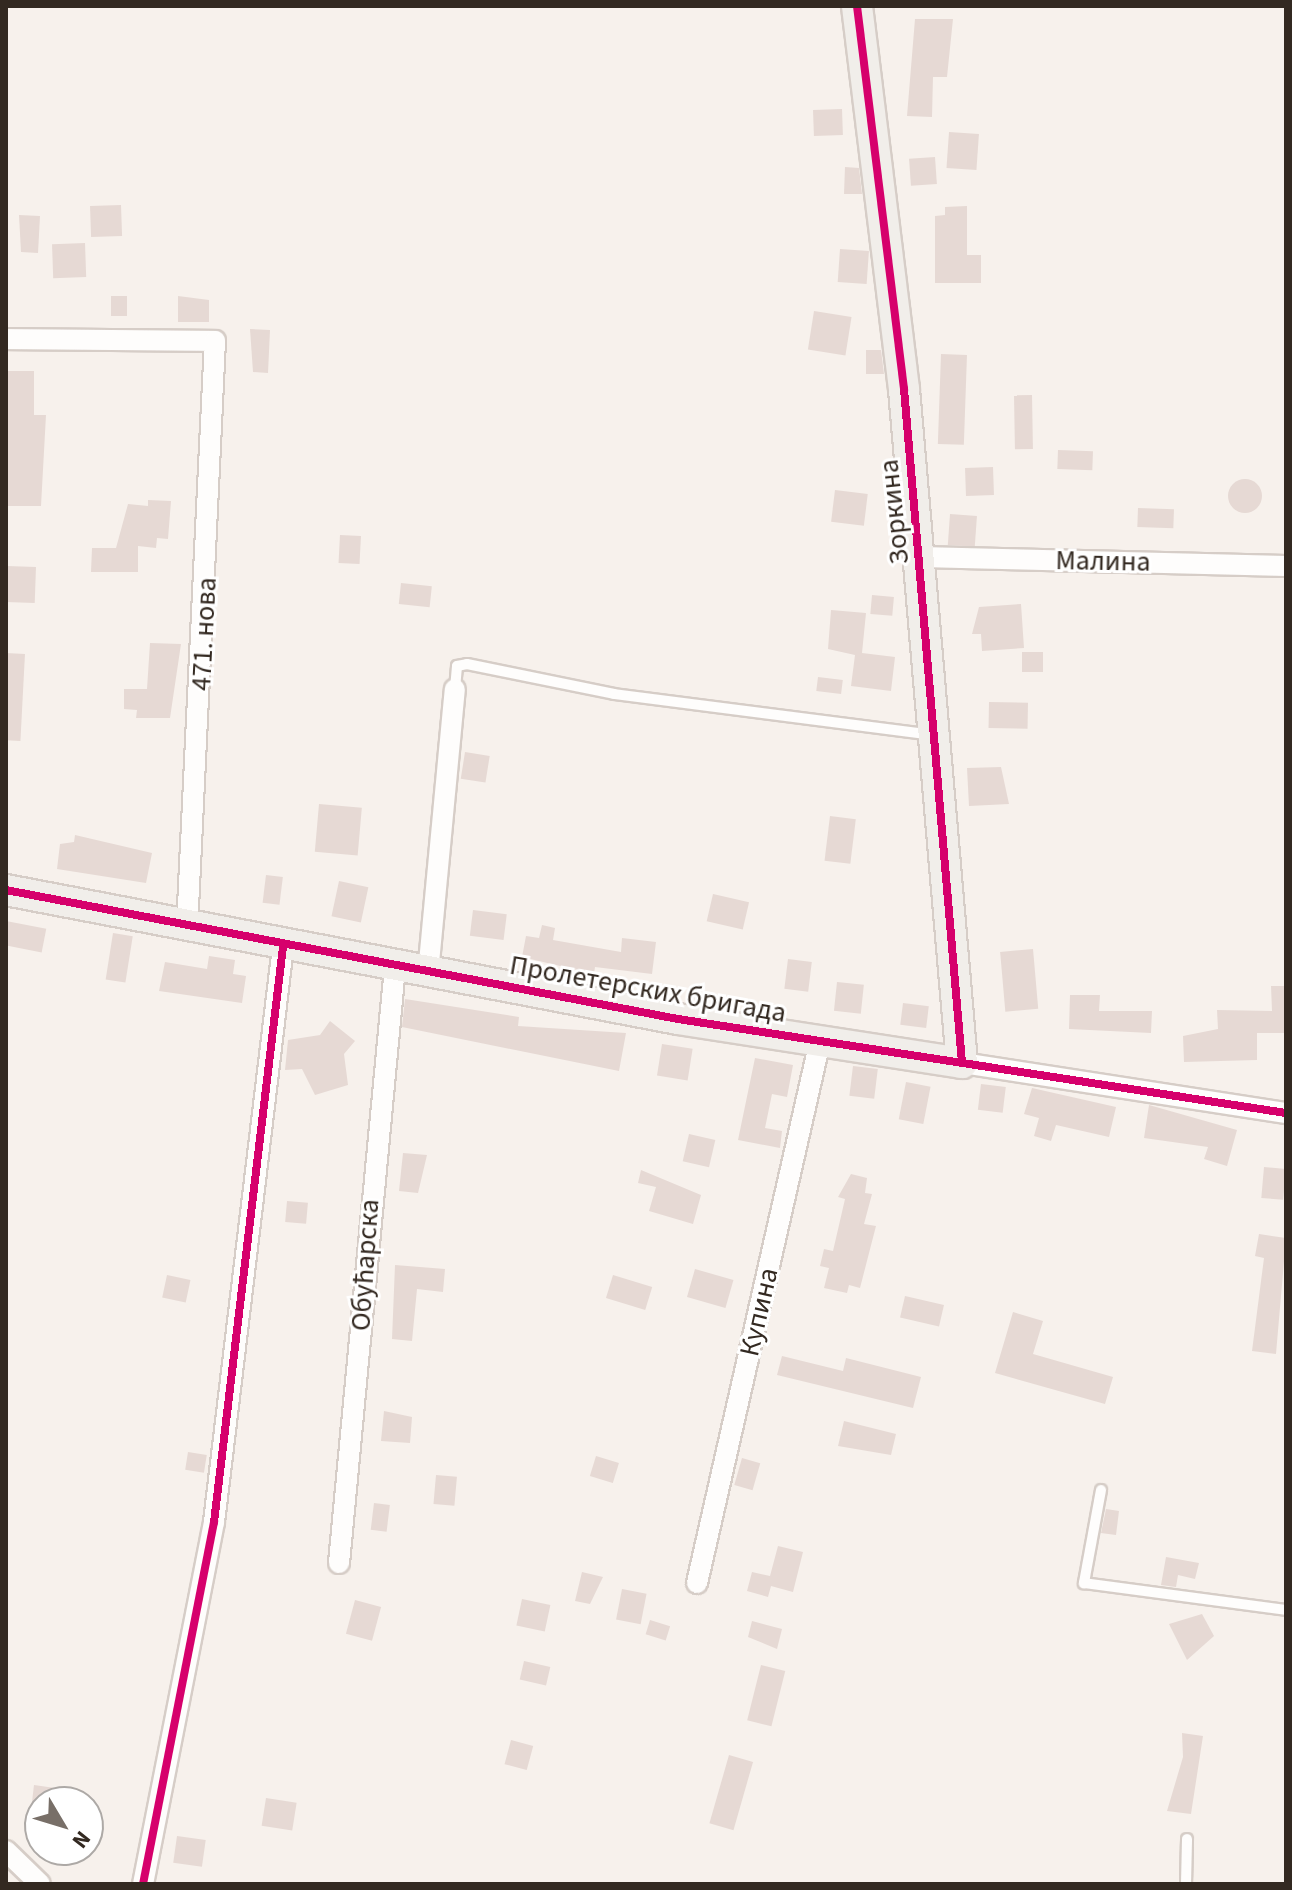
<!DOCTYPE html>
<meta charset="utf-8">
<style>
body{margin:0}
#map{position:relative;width:1292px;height:1890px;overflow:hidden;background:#f7f1ec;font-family:"Source Sans 3",sans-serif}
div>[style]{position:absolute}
.building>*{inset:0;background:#e6d9d4;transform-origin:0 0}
.round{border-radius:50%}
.roads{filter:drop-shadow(2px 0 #d6cdc7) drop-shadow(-2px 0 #d6cdc7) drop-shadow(0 2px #d6cdc7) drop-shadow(0 -2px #d6cdc7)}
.lane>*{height:10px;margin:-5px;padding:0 5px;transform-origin:5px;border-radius:5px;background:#fefdfc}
.street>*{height:20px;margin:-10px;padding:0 10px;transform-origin:10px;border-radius:10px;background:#fefdfc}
.secondary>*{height:30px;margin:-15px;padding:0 15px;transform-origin:15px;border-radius:15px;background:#f1eeea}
.cycleway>*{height:8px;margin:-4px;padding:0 4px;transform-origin:4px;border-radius:4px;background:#d6006c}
span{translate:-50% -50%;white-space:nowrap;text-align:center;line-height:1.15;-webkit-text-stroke:6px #fff;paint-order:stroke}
.street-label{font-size:28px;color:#332921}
.frame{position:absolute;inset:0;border:8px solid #332921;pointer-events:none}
.north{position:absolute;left:24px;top:1786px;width:80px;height:80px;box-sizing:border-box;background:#fff;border:2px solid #ada9a6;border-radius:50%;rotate:128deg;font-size:22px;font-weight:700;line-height:32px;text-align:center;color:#332921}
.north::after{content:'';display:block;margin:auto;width:28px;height:36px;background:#786f68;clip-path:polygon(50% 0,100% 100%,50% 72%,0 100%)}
</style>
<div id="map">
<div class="building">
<i style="clip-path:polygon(915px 19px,953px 19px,947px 77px,933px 77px,932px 117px,907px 116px)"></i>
<i style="left:842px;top:109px;width:26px;height:29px;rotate:88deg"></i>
<i style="left:949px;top:132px;width:30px;height:36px;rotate:4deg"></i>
<i style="left:935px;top:157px;width:27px;height:26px;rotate:86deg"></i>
<i style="clip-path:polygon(845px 167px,859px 168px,862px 194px,844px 194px)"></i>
<i style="left:121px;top:205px;width:31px;height:31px;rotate:88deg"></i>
<i style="clip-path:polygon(967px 206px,967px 255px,981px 255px,981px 283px,935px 283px,935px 216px,945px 215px,945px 207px)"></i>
<i style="clip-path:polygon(19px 215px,40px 216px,38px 253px,21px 252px)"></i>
<i style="left:85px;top:243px;width:34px;height:33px;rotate:88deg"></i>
<i style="left:840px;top:249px;width:29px;height:33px;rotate:4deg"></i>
<i style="left:127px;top:296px;width:20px;height:16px;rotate:90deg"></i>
<i style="clip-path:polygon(178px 296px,209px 300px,209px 322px,178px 322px)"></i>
<i style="left:814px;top:311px;width:38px;height:39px;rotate:9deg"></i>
<i style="clip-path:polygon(250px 329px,270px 330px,268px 373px,253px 372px)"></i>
<i style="clip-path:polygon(866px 350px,881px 350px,884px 374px,866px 374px)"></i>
<i style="left:941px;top:354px;width:26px;height:90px;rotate:2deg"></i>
<i style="clip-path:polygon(8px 371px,34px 371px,34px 415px,46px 415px,41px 506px,7px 506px)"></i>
<i style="left:1032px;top:395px;width:54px;height:18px;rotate:89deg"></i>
<i style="left:1058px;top:450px;width:35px;height:19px;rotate:2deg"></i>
<i style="left:993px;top:467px;width:28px;height:28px;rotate:88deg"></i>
<i class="round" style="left:1228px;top:479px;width:34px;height:34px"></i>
<i style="left:835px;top:490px;width:33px;height:32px;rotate:7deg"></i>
<i style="clip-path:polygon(148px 500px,171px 501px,168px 539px,157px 538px,156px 548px,138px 546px,138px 572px,91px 572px,92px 548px,116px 548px,128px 504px,148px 506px)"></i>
<i style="left:1138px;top:508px;width:36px;height:19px;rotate:2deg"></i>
<i style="left:950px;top:514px;width:27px;height:31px;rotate:4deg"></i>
<i style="left:340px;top:535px;width:21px;height:28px;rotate:3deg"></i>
<i style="left:7px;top:566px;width:29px;height:36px;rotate:2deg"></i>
<i style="left:401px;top:583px;width:31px;height:21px;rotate:6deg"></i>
<i style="left:872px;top:595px;width:22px;height:19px;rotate:5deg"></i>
<i style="clip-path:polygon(1021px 604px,1024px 648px,982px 651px,981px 634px,972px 634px,979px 607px)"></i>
<i style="clip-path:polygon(831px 610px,866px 613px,862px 653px,895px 657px,891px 691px,851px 686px,855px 655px,828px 649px)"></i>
<i style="clip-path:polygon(150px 643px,181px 644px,170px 718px,136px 718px,137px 710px,124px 709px,124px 689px,147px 689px)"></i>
<i style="left:1043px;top:652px;width:20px;height:21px;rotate:90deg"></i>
<i style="left:6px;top:653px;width:19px;height:87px;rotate:3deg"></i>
<i style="left:818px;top:677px;width:25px;height:14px;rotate:7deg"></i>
<i style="left:989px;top:702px;width:39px;height:26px;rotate:1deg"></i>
<i style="left:465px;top:752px;width:25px;height:27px;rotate:9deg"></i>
<i style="clip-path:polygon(1001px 767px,1009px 804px,969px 806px,967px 768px)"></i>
<i style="left:319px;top:804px;width:43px;height:48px;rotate:5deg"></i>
<i style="left:830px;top:816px;width:26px;height:45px;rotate:7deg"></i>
<i style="clip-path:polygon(75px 835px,152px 853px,146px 883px,57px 869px,60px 844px,74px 842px)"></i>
<i style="left:266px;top:875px;width:17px;height:28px;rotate:7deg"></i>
<i style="left:339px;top:881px;width:30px;height:36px;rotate:12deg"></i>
<i style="left:713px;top:894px;width:37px;height:28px;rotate:13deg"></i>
<i style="left:473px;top:910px;width:34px;height:26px;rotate:7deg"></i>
<i style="left:6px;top:921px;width:41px;height:24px;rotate:11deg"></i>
<i style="clip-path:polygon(542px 925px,555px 928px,553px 940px,621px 952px,622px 938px,656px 942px,652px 974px,595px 967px,594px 974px,522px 957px,526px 936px,539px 938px)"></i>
<i style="left:113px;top:933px;width:20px;height:47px;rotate:9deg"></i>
<i style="left:1033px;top:949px;width:60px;height:33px;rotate:85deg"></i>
<i style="clip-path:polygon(209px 956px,235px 960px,233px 974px,246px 976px,242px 1003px,159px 991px,165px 962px,207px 969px)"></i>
<i style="left:788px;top:959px;width:24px;height:30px;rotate:7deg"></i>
<i style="left:837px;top:982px;width:27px;height:29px;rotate:6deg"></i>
<i style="clip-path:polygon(1271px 986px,1286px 986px,1286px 1033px,1257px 1033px,1257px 1060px,1184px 1062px,1183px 1036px,1218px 1029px,1217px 1010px,1272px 1011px)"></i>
<i style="clip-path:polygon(1070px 995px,1100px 995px,1099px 1011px,1152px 1011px,1151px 1033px,1069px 1029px)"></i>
<i style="clip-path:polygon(405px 999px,519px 1017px,518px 1026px,626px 1033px,619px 1071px,402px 1027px)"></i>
<i style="left:903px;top:1003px;width:26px;height:22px;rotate:7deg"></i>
<i style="clip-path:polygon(330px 1021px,355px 1041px,344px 1054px,348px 1085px,315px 1095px,302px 1069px,285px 1070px,288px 1040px,320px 1035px)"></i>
<i style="left:662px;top:1044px;width:31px;height:32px;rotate:9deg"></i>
<i style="clip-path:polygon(755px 1058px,793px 1065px,787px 1097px,772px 1094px,765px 1128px,782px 1131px,780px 1148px,738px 1140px)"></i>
<i style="left:853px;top:1066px;width:25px;height:30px;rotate:7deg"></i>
<i style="left:906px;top:1082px;width:25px;height:38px;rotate:11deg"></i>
<i style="left:981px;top:1084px;width:25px;height:26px;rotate:7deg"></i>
<i style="clip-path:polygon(1032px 1088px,1116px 1107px,1109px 1137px,1056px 1125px,1051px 1141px,1034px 1136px,1039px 1118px,1024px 1114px)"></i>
<i style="clip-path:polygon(1149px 1105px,1237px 1130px,1227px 1166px,1204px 1159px,1208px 1147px,1144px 1138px)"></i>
<i style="left:689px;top:1134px;width:27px;height:28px;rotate:13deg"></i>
<i style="clip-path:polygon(403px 1153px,427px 1155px,418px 1193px,399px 1191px)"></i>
<i style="left:1264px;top:1167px;width:22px;height:31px;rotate:5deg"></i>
<i style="clip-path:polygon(641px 1170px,701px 1195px,693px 1224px,649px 1211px,656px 1187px,638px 1183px)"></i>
<i style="clip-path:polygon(851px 1174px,867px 1178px,865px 1193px,872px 1194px,864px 1224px,876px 1226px,860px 1288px,849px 1285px,847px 1293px,824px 1288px,829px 1268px,820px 1266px,824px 1249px,833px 1251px,845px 1199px,838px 1197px)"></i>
<i style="left:287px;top:1201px;width:21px;height:21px;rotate:5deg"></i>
<i style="clip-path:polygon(1259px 1234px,1286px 1238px,1276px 1354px,1252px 1351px,1264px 1258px,1255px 1256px)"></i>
<i style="clip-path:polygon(395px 1265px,445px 1269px,443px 1292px,417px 1289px,412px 1341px,392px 1339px)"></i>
<i style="left:695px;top:1269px;width:40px;height:29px;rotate:16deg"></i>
<i style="left:167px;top:1275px;width:24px;height:23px;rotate:12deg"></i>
<i style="left:613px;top:1275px;width:41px;height:24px;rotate:17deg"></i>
<i style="left:905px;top:1296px;width:40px;height:22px;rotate:13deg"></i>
<i style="clip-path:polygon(1013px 1312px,1043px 1321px,1033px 1354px,1113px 1377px,1105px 1404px,995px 1373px)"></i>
<i style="clip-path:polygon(782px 1356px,843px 1371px,846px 1358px,921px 1377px,913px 1408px,777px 1375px)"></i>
<i style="clip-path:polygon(384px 1411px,412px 1417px,410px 1443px,381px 1441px)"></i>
<i style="clip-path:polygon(844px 1421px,896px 1434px,891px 1455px,838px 1446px)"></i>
<i style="left:188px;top:1452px;width:19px;height:18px;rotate:9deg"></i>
<i style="left:596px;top:1456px;width:24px;height:21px;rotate:17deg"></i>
<i style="left:742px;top:1458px;width:19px;height:28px;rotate:16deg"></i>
<i style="left:436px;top:1475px;width:21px;height:29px;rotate:5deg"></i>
<i style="left:374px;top:1503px;width:16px;height:27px;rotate:7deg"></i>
<i style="clip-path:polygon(1106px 1509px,1119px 1511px,1116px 1535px,1101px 1533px)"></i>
<i style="clip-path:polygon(778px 1546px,803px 1552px,793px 1592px,771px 1586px,768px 1597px,747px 1591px,752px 1572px,770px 1576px)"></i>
<i style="clip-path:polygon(1166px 1557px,1199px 1563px,1195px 1579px,1178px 1575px,1176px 1587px,1161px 1585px)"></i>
<i style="clip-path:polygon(582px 1572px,603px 1577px,590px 1604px,575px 1601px)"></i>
<i style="left:622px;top:1589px;width:25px;height:31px;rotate:11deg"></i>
<i style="left:522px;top:1599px;width:29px;height:27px;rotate:12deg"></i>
<i style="left:355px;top:1600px;width:27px;height:35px;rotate:15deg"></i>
<i style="clip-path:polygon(1202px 1614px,1214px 1636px,1187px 1660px,1169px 1624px)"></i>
<i style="left:650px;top:1620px;width:21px;height:15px;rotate:17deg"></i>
<i style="clip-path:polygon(752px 1621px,782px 1629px,777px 1649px,748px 1637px)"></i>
<i style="left:524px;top:1661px;width:27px;height:19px;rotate:13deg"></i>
<i style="left:761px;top:1665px;width:25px;height:57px;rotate:14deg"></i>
<i style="clip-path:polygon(1182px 1733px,1203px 1736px,1191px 1814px,1167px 1811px,1183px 1757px)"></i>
<i style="left:511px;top:1740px;width:23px;height:25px;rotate:15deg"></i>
<i style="left:729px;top:1755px;width:25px;height:71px;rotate:16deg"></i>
<i style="clip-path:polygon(34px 1785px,62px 1789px,60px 1802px,32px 1802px)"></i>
<i style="left:266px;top:1798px;width:31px;height:28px;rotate:9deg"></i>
<i style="left:177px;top:1836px;width:29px;height:27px;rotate:8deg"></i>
</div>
<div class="roads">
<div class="lane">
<i style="left:455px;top:689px;width:23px;rotate:-85deg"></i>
<i style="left:457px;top:666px;width:10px;rotate:-11deg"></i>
<i style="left:467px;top:664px;width:150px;rotate:11.5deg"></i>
<i style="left:614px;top:694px;width:321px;rotate:7.3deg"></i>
<i style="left:1101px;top:1490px;width:95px;rotate:100.4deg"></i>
<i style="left:1084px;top:1583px;width:204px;rotate:7.6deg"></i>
<i style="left:1186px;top:1884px;width:45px;rotate:-88.7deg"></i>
</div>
<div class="street">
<i style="left:6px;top:339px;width:209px;rotate:0.5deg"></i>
<i style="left:215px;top:341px;width:588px;rotate:92.73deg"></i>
<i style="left:921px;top:557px;width:365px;rotate:1.4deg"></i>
<i style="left:428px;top:973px;width:285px;rotate:-84.6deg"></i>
<i style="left:962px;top:1063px;width:328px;rotate:8.8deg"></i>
<i style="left:339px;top:1563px;width:599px;rotate:-84.63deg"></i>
<i style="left:697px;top:1583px;width:556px;rotate:-77.21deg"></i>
<i style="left:6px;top:1851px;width:47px;rotate:44.1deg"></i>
<i style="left:143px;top:1884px;width:369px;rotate:-78.9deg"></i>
<i style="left:214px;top:1522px;width:579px;rotate:-83.16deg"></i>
</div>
<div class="secondary">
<i style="left:6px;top:890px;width:684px;rotate:10.87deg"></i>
<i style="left:678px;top:1019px;width:287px;rotate:8.8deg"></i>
<i style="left:962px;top:1063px;width:676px;rotate:-94.92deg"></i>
<i style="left:904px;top:389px;width:386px;rotate:-97deg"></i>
</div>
</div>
<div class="cycleway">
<i style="left:857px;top:6px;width:386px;rotate:83deg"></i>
<i style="left:904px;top:389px;width:676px;rotate:85.08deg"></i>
<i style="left:6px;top:890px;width:684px;rotate:10.87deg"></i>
<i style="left:678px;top:1019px;width:615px;rotate:8.79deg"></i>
<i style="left:143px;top:1884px;width:369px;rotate:-78.9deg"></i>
<i style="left:214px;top:1522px;width:579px;rotate:-83.16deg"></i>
</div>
<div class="street-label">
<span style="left:894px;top:512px;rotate:-96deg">Зоркина</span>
<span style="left:1103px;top:561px;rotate:1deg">Малина</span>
<span style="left:204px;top:634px;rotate:-87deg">471. нова</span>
<span style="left:648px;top:989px;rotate:10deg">Пролетерских бригада</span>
<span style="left:365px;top:1265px;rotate:-86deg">Обућарска</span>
<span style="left:759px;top:1312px;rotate:-77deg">Купина</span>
</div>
<div class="frame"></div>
<div class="north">N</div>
</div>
